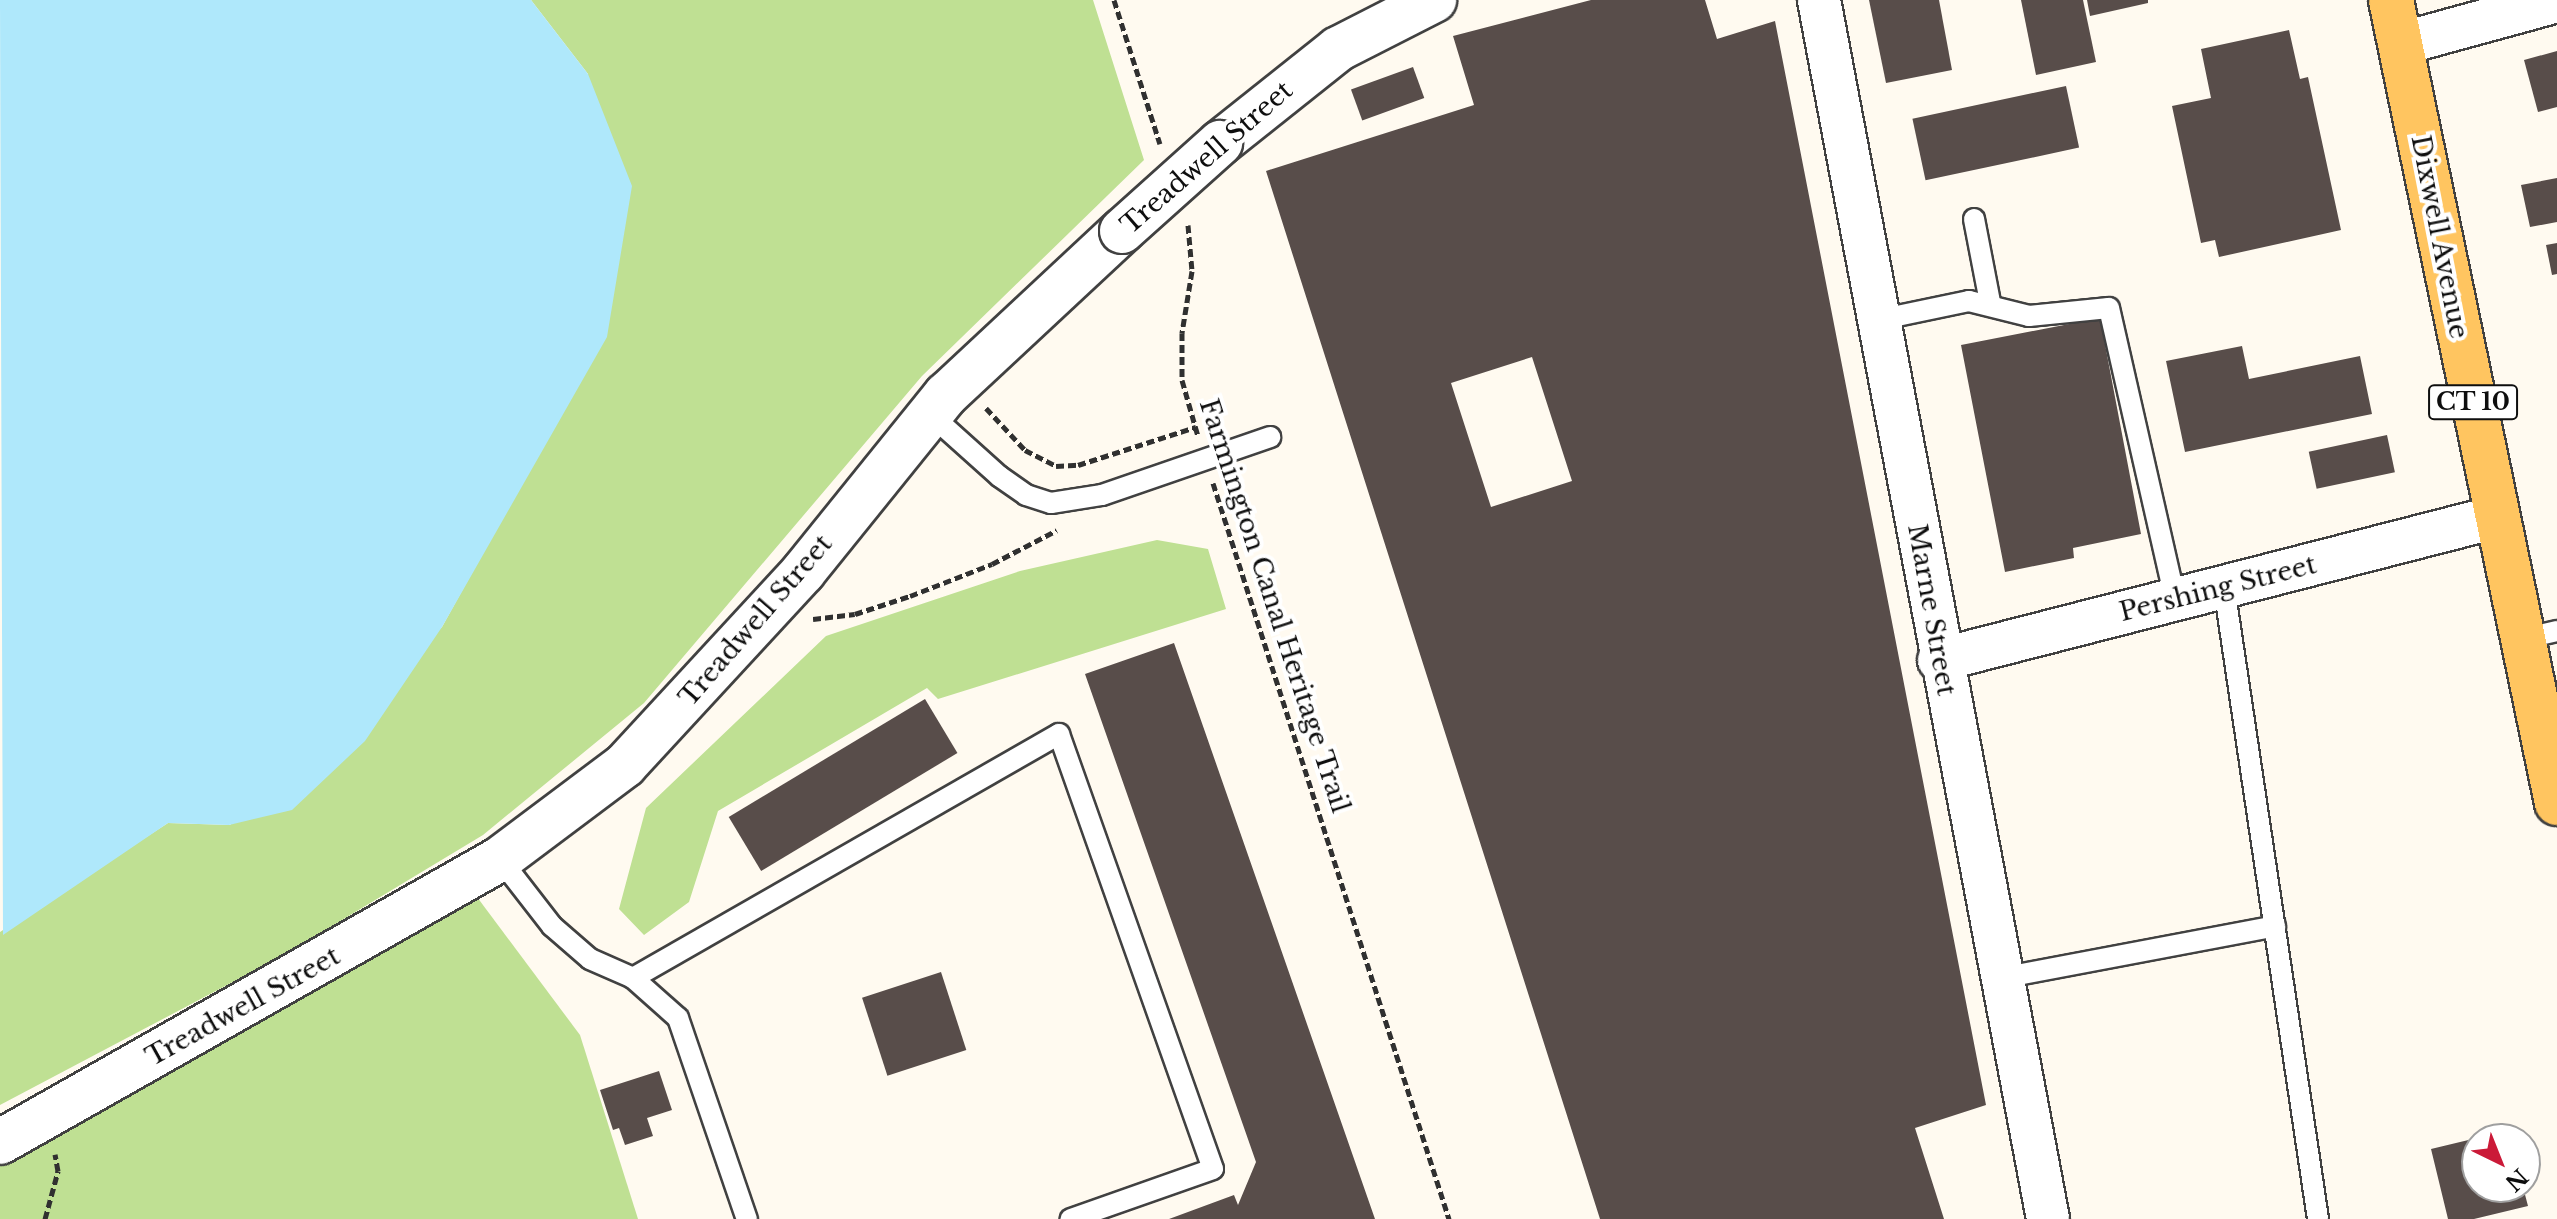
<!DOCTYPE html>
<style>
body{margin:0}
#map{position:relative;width:2557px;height:1219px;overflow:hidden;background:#fffaf0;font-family:"Libre Baskerville",serif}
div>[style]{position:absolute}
.forest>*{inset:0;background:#bfe093}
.water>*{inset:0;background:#afe8fb}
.building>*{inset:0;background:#584d4a;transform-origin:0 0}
.path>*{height:5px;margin-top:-2.5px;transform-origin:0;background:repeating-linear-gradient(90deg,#303030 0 8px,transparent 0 12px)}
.roads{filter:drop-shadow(2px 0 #414141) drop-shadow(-2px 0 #414141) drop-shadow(0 2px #414141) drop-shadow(0 -2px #414141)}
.service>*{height:20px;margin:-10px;padding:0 10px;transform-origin:10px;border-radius:10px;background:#fff}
.minor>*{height:42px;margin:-21px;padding:0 21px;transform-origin:21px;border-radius:21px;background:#fff}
.tertiary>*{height:44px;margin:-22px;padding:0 22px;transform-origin:22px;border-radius:22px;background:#fff}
.primary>*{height:44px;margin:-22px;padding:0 22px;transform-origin:22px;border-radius:22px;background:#ffc560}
.bridges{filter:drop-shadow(2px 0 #414141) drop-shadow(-2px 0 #414141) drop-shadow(0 2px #414141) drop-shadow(0 -2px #414141)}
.tertiary-bridge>*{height:44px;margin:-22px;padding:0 22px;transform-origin:22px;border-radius:22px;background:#fff}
span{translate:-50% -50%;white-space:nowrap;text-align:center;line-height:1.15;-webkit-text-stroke:8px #fff;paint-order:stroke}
.shield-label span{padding:2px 6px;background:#fff;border:2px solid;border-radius:6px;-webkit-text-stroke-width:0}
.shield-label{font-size:24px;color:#0e0e0e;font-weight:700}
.street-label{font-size:26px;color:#0e0e0e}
.north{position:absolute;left:2461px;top:1123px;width:80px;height:80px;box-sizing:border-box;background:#fff;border:2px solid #9f9f9f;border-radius:50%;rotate:137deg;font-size:22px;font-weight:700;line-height:32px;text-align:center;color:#0e0e0e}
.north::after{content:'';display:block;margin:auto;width:28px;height:36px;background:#cb1a38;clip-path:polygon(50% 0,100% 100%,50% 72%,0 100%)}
</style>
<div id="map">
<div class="forest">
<i style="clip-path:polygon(531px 0,1093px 0,1144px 160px,922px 376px,644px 703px,483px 835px,284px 955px,0 1105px,0 932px,168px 823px,230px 825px,442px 627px,510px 504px,588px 74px)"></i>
<i style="clip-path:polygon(1157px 540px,1208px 549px,1226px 609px,938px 699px,927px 688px,718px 811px,689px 902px,644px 935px,619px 909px,646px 808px,826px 636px,1020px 571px)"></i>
<i style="clip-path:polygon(477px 897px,580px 1035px,638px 1219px,0 1219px,0 1165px)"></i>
</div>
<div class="water">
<i style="clip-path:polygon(0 0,531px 0,588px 74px,632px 186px,607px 337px,442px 627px,365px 741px,292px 810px,229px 825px,168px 823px,3px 935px)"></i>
</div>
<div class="building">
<i style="clip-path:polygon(evenodd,1591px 0,1705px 0,1717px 39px,1775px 21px,1986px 1105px,1915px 1128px,1944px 1219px,1600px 1219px,1266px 171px,1474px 105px,1453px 36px,1591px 0,1532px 357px,1572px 481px,1491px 507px,1451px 383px,1532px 357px)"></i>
<i style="clip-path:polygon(1869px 0,1939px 0,1952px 70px,1886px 83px)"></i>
<i style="clip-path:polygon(2021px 0,2083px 0,2096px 62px,2036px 75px)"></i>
<i style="clip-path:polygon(2087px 0,2148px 0,2148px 3px,2090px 16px)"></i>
<i style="clip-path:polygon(2289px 30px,2300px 79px,2308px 77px,2341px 230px,2219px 257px,2215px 240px,2201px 243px,2172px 106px,2211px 98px,2201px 49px)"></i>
<i style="clip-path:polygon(2557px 51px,2557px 107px,2538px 112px,2524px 60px)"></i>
<i style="left:1413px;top:67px;width:33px;height:66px;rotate:70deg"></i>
<i style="left:2066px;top:86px;width:63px;height:157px;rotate:78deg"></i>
<i style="clip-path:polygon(2557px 178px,2557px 222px,2530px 227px,2521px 185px)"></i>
<i style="clip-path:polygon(2557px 243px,2557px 274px,2552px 275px,2546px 245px)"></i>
<i style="clip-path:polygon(2100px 318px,2141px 534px,2073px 548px,2074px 558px,2005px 572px,1961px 345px)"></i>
<i style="clip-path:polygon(2242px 346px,2249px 379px,2360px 356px,2372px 414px,2185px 452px,2166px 361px)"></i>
<i style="left:2387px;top:435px;width:38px;height:80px;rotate:78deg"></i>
<i style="clip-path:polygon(1174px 643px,1375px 1219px,1169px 1219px,1234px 1195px,1238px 1205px,1256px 1162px,1085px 674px)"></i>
<i style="left:925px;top:699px;width:63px;height:229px;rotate:59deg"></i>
<i style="left:941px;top:972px;width:82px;height:83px;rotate:72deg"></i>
<i style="clip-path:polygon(659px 1071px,672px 1110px,647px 1118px,653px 1136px,625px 1145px,619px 1128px,613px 1130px,600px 1090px)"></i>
<i style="clip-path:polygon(2510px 1130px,2512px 1139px,2477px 1139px,2477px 1187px,2523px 1187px,2528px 1206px,2474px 1219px,2448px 1219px,2431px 1149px)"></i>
</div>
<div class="path">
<i style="left:1114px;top:0;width:151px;rotate:72.3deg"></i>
<i style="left:1188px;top:225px;width:46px;rotate:85deg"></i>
<i style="left:1192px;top:271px;width:63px;rotate:99.2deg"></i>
<i style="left:1182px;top:333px;width:47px;rotate:90deg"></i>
<i style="left:1182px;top:380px;width:58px;rotate:74.1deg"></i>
<i style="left:986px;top:408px;width:57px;rotate:47.1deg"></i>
<i style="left:1025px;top:450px;width:35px;rotate:27deg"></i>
<i style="left:1056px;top:466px;width:22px;rotate:-3deg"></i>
<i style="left:1078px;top:465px;width:124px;rotate:-17.9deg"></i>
<i style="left:1213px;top:483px;width:773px;rotate:72.22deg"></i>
<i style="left:813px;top:619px;width:42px;rotate:-6.8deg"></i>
<i style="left:855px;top:614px;width:58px;rotate:-18.1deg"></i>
<i style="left:910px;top:596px;width:88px;rotate:-21.3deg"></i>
<i style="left:992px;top:564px;width:73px;rotate:-27.6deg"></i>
<i style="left:45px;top:1219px;width:50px;rotate:-74.8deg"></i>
<i style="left:58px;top:1171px;width:17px;rotate:-100deg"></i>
</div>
<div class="roads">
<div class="service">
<i style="left:1974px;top:219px;width:85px;rotate:79.1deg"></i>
<i style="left:1878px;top:320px;width:93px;rotate:-11.8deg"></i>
<i style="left:1969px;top:301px;width:62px;rotate:14deg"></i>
<i style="left:2029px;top:316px;width:80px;rotate:-5.7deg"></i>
<i style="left:2109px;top:308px;width:298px;rotate:77.2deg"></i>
<i style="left:930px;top:414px;width:93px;rotate:41.9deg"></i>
<i style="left:999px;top:476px;width:33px;rotate:35deg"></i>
<i style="left:1026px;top:495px;width:26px;rotate:18deg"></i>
<i style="left:1051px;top:503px;width:52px;rotate:-8.9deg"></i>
<i style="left:1102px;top:495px;width:178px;rotate:-19deg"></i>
<i style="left:2224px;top:587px;width:639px;rotate:81.54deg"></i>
<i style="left:2522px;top:639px;width:36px;rotate:-13deg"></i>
<i style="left:500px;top:859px;width:85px;rotate:52.2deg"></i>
<i style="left:552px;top:926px;width:50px;rotate:41deg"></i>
<i style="left:590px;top:959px;width:47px;rotate:23.8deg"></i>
<i style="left:633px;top:978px;width:60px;rotate:41.6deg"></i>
<i style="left:678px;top:1018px;width:213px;rotate:71.1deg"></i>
<i style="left:633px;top:978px;width:491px;rotate:-29.8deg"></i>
<i style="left:1059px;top:734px;width:461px;rotate:70.5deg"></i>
<i style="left:1213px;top:1169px;width:151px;rotate:160.6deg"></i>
<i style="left:2001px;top:978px;width:279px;rotate:-10.7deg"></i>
</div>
<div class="minor">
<i style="left:1819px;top:0;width:1240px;rotate:79.36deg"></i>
<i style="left:2400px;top:44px;width:163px;rotate:-15.3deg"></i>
<i style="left:1939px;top:660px;width:575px;rotate:-14.4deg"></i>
</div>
<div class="tertiary">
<i style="left:1220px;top:143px;width:151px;rotate:-38.5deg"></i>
<i style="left:1338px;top:49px;width:108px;rotate:-27deg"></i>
<i style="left:0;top:1142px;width:575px;rotate:-29.51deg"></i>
<i style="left:500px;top:859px;width:156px;rotate:-36.9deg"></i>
<i style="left:625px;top:765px;width:263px;rotate:-47.3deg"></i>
<i style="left:803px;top:572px;width:228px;rotate:-51.1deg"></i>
<i style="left:946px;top:395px;width:241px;rotate:-43deg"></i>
</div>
<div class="primary">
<i style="left:2391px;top:0;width:820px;rotate:78.32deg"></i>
</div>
</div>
<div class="bridges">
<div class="tertiary-bridge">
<i style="left:1122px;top:231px;width:132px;rotate:-41.9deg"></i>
</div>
</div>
<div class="shield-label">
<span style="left:2473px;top:402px">CT 10</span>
</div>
<div class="street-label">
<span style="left:1207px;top:158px;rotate:-41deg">Treadwell Street</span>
<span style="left:2439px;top:237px;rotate:79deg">Dixwell Avenue</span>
<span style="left:2218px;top:589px;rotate:-14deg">Pershing Street</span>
<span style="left:1274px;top:606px;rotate:72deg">Farmington Canal Heritage Trail</span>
<span style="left:1931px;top:610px;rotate:80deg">Marne Street</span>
<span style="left:756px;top:621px;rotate:-49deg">Treadwell Street</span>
<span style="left:243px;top:1007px;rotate:-29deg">Treadwell Street</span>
</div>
<div class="north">N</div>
</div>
